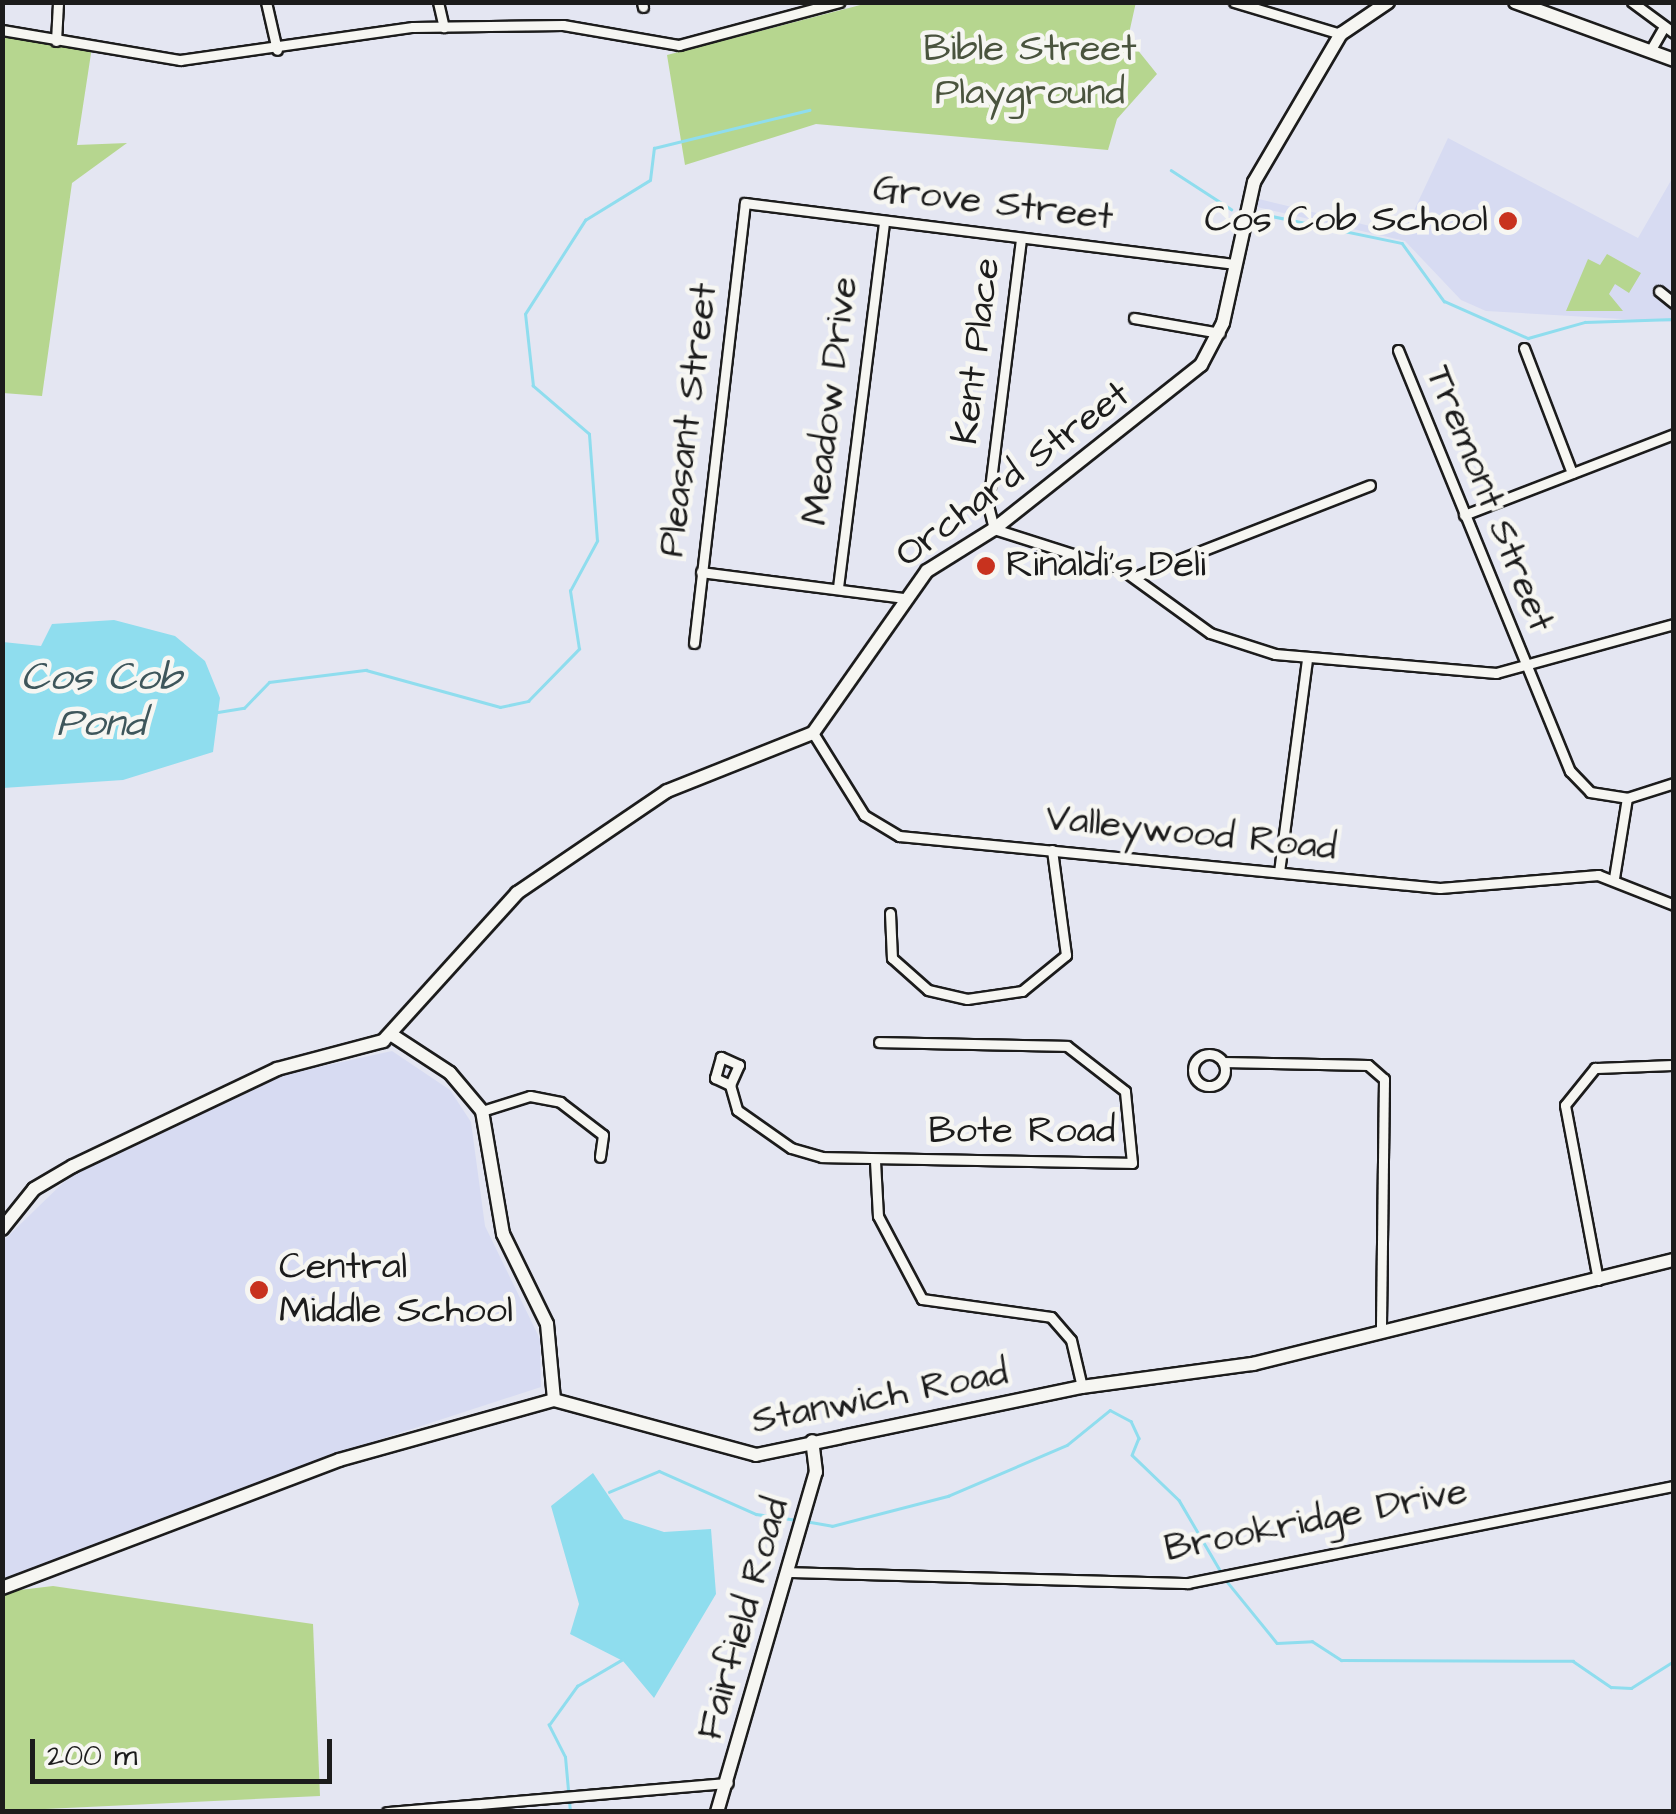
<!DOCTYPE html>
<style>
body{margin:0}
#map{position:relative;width:1676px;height:1814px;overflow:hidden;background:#e4e6f2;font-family:"Architects Daughter",sans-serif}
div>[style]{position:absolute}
.built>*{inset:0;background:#d7dbf2}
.green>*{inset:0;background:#b6d68f}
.water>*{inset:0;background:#8fddee}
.stream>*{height:2.5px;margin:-1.25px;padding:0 1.25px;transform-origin:1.25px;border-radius:1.25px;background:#8fddee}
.roads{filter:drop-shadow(2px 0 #1c1c1c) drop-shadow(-2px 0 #1c1c1c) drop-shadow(0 2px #1c1c1c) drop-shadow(0 -2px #1c1c1c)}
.street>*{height:9px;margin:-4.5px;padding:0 4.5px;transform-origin:4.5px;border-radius:4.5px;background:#f6f6f2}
.street>.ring{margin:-4.5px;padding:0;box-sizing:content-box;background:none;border:9px solid #f6f6f2;border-radius:50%}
.secondary>*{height:12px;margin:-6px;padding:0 6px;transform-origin:6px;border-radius:6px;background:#f6f6f2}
.dots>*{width:28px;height:28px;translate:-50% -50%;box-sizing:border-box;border:5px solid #f6f6f2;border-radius:50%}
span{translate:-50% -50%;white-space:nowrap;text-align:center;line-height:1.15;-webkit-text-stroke:9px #f6f6f2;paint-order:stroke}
.park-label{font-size:38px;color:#4a543e}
.street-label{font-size:38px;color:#1c1c1c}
.poi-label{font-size:38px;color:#1c1c1c}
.right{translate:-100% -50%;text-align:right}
.left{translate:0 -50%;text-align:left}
.water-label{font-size:40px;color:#3e565b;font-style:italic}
.frame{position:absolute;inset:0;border:5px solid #1c1c1c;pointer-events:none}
.scale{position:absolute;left:30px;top:1739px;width:302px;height:45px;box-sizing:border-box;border:5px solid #1c1c1c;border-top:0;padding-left:12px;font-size:30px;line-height:35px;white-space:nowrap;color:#1c1c1c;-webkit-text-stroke:8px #f6f6f2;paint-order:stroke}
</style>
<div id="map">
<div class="built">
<i style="clip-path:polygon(1448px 138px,1638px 238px,1673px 177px,1673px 322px,1486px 311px,1461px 300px,1405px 241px,1257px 207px,1259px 199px,1403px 234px)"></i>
<i style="clip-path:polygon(392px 1051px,450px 1090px,471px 1122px,485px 1226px,540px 1339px,541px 1387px,323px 1458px,3px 1581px,3px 1241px,69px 1177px,287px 1074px)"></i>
</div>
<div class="green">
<i style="clip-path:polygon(1136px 2px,1128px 38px,1157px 74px,1117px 119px,1108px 150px,816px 124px,685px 165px,667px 55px,868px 3px)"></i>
<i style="clip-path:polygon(2px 31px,92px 47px,77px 145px,127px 143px,72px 183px,42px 396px,3px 393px)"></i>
<i style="clip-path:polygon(1607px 254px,1641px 273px,1629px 293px,1615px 284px,1609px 294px,1623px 311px,1566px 311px,1588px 259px,1600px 265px)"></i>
<i style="clip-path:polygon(53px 1586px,313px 1624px,320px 1796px,3px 1811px,3px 1592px)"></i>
</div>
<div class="water">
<i style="clip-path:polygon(114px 620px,175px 636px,205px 661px,220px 698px,213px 752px,123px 780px,3px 788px,3px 642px,41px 646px,52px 624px)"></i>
<i style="clip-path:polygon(593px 1473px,624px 1519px,664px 1532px,711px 1529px,716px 1594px,654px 1698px,623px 1661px,570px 1634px,579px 1604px,551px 1506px)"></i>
</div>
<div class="stream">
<i style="left:1171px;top:170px;width:72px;rotate:33deg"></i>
<i style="left:1257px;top:213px;width:148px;rotate:11.7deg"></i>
<i style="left:1402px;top:243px;width:72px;rotate:54.1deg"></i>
<i style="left:1444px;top:301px;width:92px;rotate:23.8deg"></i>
<i style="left:1528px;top:338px;width:59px;rotate:-15.7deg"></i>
<i style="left:1585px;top:322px;width:89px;rotate:-1.9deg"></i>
<i style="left:218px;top:712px;width:26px;rotate:-9deg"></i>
<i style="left:244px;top:708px;width:36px;rotate:-46deg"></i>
<i style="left:269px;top:682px;width:98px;rotate:-7.1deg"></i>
<i style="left:366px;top:670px;width:139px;rotate:15.4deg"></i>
<i style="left:500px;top:707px;width:29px;rotate:-12deg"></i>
<i style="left:528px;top:701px;width:73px;rotate:-45.6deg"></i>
<i style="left:579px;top:649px;width:59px;rotate:-98.8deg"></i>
<i style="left:570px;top:591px;width:57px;rotate:-61.6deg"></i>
<i style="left:597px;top:541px;width:107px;rotate:-94.3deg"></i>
<i style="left:589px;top:434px;width:74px;rotate:-139.4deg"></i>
<i style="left:533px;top:386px;width:72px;rotate:-96.3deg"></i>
<i style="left:525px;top:314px;width:112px;rotate:-57.4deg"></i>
<i style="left:585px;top:220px;width:76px;rotate:-31.6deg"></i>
<i style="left:650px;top:180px;width:32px;rotate:-83deg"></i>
<i style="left:654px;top:148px;width:160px;rotate:-13.8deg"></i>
<i style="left:609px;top:1492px;width:54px;rotate:-22.8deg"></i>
<i style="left:659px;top:1471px;width:106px;rotate:23.9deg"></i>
<i style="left:756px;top:1514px;width:41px;rotate:8.3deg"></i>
<i style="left:805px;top:1521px;width:27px;rotate:10deg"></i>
<i style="left:832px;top:1526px;width:120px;rotate:-14.5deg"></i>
<i style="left:948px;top:1496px;width:129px;rotate:-23.2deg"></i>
<i style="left:1067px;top:1445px;width:55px;rotate:-39.1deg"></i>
<i style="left:1110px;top:1410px;width:24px;rotate:28deg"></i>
<i style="left:1131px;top:1421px;width:19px;rotate:65deg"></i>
<i style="left:1139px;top:1438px;width:18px;rotate:112deg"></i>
<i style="left:1132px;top:1455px;width:65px;rotate:43.8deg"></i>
<i style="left:1179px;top:1500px;width:83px;rotate:59.7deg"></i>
<i style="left:1225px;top:1579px;width:82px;rotate:50.9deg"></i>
<i style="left:1277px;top:1643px;width:35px;rotate:-3deg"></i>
<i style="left:1312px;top:1641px;width:35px;rotate:33deg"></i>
<i style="left:1341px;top:1660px;width:232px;rotate:0.2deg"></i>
<i style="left:1573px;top:1661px;width:46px;rotate:34.4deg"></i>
<i style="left:1611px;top:1687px;width:20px;rotate:3deg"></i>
<i style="left:1631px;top:1688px;width:51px;rotate:-32.1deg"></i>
<i style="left:570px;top:1812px;width:55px;rotate:-95.2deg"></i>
<i style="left:565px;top:1757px;width:36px;rotate:-117deg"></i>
<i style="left:549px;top:1725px;width:48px;rotate:-54.3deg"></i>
<i style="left:577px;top:1686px;width:53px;rotate:-30.4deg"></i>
</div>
<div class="roads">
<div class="street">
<i style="left:266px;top:2px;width:49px;rotate:77.1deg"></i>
<i style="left:438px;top:2px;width:26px;rotate:77deg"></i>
<i style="left:642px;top:2px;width:5px;rotate:79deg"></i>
<i style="left:1234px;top:2px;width:112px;rotate:16.7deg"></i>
<i style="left:1632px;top:2px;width:52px;rotate:36.4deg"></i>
<i style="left:2px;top:30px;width:181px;rotate:9.6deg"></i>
<i style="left:180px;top:60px;width:235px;rotate:-8.1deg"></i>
<i style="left:413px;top:27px;width:150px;rotate:-0.8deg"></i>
<i style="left:563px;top:25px;width:118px;rotate:9.8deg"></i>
<i style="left:679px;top:45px;width:166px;rotate:-15deg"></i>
<i style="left:56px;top:41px;width:39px;rotate:-87deg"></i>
<i style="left:1650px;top:51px;width:28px;rotate:-60deg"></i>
<i style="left:1021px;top:239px;width:268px;rotate:97.1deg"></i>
<i style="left:988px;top:505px;width:25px;rotate:76deg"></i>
<i style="left:994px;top:529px;width:135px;rotate:17.6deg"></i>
<i style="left:1123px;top:570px;width:107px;rotate:35.9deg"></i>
<i style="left:1210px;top:633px;width:68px;rotate:17.9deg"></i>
<i style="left:1275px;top:654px;width:222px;rotate:4.9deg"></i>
<i style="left:1496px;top:673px;width:185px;rotate:-15.4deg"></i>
<i style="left:1659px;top:291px;width:19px;rotate:39deg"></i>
<i style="left:1134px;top:318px;width:87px;rotate:9.9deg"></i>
<i style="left:1524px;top:348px;width:134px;rotate:69deg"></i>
<i style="left:1398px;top:350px;width:455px;rotate:67.8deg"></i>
<i style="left:1570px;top:771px;width:29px;rotate:46deg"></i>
<i style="left:1590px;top:792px;width:37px;rotate:9deg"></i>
<i style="left:1627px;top:798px;width:49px;rotate:-17.7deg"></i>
<i style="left:1464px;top:515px;width:225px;rotate:-21.1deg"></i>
<i style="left:701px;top:572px;width:205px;rotate:7.3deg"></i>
<i style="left:1137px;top:576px;width:250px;rotate:-21.3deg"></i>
<i style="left:838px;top:587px;width:369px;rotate:-82.8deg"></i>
<i style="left:694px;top:643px;width:443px;rotate:-83.4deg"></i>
<i style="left:745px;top:203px;width:492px;rotate:7.1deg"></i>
<i style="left:813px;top:733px;width:97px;rotate:58.1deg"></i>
<i style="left:864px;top:815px;width:41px;rotate:31deg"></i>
<i style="left:899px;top:836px;width:543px;rotate:5.49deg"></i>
<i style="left:1440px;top:888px;width:159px;rotate:-4.7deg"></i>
<i style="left:1598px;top:875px;width:82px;rotate:21.5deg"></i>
<i style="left:1279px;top:872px;width:216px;rotate:-82.5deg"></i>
<i style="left:1614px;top:878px;width:81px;rotate:-80.8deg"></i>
<i style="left:890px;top:913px;width:45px;rotate:87.5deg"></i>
<i style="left:892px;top:958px;width:48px;rotate:41.6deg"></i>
<i style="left:928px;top:990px;width:40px;rotate:13deg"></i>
<i style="left:967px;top:999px;width:56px;rotate:-8.3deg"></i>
<i style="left:1022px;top:991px;width:57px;rotate:-39.3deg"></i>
<i style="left:1066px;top:955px;width:106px;rotate:-97.6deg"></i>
<i class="ring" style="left:1193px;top:1054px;width:23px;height:23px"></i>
<i style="left:1223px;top:1062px;width:145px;rotate:1.2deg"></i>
<i style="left:1368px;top:1065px;width:21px;rotate:41deg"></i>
<i style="left:1384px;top:1079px;width:250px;rotate:90.7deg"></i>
<i style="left:730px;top:1085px;width:22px;rotate:-66deg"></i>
<i style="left:739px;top:1065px;width:20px;rotate:-156deg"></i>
<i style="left:721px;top:1057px;width:22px;rotate:106deg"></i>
<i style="left:715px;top:1078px;width:17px;rotate:25deg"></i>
<i style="left:730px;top:1085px;width:26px;rotate:74deg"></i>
<i style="left:737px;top:1110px;width:66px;rotate:35.1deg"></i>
<i style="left:791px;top:1148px;width:32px;rotate:16deg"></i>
<i style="left:822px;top:1157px;width:310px;rotate:1.1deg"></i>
<i style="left:1132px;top:1163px;width:72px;rotate:-95.6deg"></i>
<i style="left:1125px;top:1091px;width:73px;rotate:-142.2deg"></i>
<i style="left:1067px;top:1046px;width:188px;rotate:-178.8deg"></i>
<i style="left:482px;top:1111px;width:50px;rotate:-17.4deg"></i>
<i style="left:530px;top:1096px;width:31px;rotate:11deg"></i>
<i style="left:560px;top:1102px;width:54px;rotate:37.5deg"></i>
<i style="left:603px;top:1135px;width:22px;rotate:98deg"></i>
<i style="left:875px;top:1161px;width:55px;rotate:86.9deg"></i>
<i style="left:878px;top:1216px;width:94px;rotate:62.1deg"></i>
<i style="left:922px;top:1299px;width:130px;rotate:7.9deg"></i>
<i style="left:1051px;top:1317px;width:30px;rotate:49deg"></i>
<i style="left:1071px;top:1340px;width:48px;rotate:76.8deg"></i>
<i style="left:1598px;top:1280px;width:178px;rotate:-100.7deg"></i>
<i style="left:1565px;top:1105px;width:48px;rotate:-51deg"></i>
<i style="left:1595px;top:1068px;width:79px;rotate:-2.2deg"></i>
<i style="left:787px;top:1572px;width:401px;rotate:1.6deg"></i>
<i style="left:1188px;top:1583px;width:496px;rotate:-11.3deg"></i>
<i style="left:387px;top:1812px;width:342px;rotate:-4.9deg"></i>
</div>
<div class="secondary">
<i style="left:1515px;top:2px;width:169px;rotate:20deg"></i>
<i style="left:392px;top:1035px;width:69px;rotate:33.2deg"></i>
<i style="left:450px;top:1073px;width:50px;rotate:49.9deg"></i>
<i style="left:482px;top:1111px;width:125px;rotate:80.3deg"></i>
<i style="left:503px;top:1234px;width:100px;rotate:63.9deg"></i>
<i style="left:547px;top:1324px;width:76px;rotate:84.7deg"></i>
<i style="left:2px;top:1229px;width:51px;rotate:-51.3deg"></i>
<i style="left:34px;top:1189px;width:45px;rotate:-30.5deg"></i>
<i style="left:73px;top:1166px;width:226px;rotate:-25.4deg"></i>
<i style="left:277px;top:1069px;width:110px;rotate:-14.8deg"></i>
<i style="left:383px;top:1041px;width:200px;rotate:-47.8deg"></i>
<i style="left:517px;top:893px;width:181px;rotate:-34.2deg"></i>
<i style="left:667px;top:791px;width:157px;rotate:-21.7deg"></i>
<i style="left:813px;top:733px;width:198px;rotate:-54.9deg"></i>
<i style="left:927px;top:571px;width:79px;rotate:-32.1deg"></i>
<i style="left:994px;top:529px;width:264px;rotate:-38.4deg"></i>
<i style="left:1201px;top:365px;width:47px;rotate:-62.4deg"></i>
<i style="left:1223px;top:323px;width:144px;rotate:-77.6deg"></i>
<i style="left:1254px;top:182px;width:172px;rotate:-59.6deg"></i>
<i style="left:1341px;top:34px;width:57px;rotate:-34.2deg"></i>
<i style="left:2px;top:1588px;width:360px;rotate:-20.8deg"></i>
<i style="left:339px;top:1460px;width:223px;rotate:-15.6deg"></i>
<i style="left:554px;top:1400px;width:209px;rotate:15.2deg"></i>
<i style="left:756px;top:1455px;width:333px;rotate:-11.8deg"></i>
<i style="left:1082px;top:1387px;width:173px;rotate:-7.7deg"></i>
<i style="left:1253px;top:1364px;width:434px;rotate:-13.9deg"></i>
<i style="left:717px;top:1812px;width:354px;rotate:-73.8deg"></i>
<i style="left:816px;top:1472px;width:31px;rotate:-97deg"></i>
</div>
</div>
<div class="dots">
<i style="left:1508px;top:221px;background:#c8321e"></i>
<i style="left:986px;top:566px;background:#c8321e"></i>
<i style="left:259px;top:1290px;background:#c8321e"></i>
</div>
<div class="park-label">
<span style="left:1030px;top:72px">Bible Street<br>Playground</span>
</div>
<div class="street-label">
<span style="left:993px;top:204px;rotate:7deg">Grove Street</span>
<span style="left:977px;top:351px;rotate:-83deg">Kent Place</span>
<span style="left:831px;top:401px;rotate:-83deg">Meadow Drive</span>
<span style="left:689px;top:420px;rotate:-83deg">Pleasant Street</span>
<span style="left:1013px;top:475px;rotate:-37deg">Orchard Street</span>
<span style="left:1489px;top:499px;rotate:68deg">Tremont Street</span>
<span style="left:1191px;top:834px;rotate:6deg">Valleywood Road</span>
<span style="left:1022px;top:1132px">Bote Road</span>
<span style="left:880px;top:1398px;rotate:-11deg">Stanwich Road</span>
<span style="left:1316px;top:1521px;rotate:-11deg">Brookridge Drive</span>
<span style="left:744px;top:1619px;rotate:-74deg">Fairfield Road</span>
</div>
<div class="poi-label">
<span class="right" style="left:1488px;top:221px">Cos Cob School</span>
<span class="left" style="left:1006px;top:566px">Rinaldi's Deli</span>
<span class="left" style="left:279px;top:1290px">Central<br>Middle School</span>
</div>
<div class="water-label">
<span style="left:101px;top:701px">Cos Cob<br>Pond</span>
</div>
<div class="frame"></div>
<div class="scale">200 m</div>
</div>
